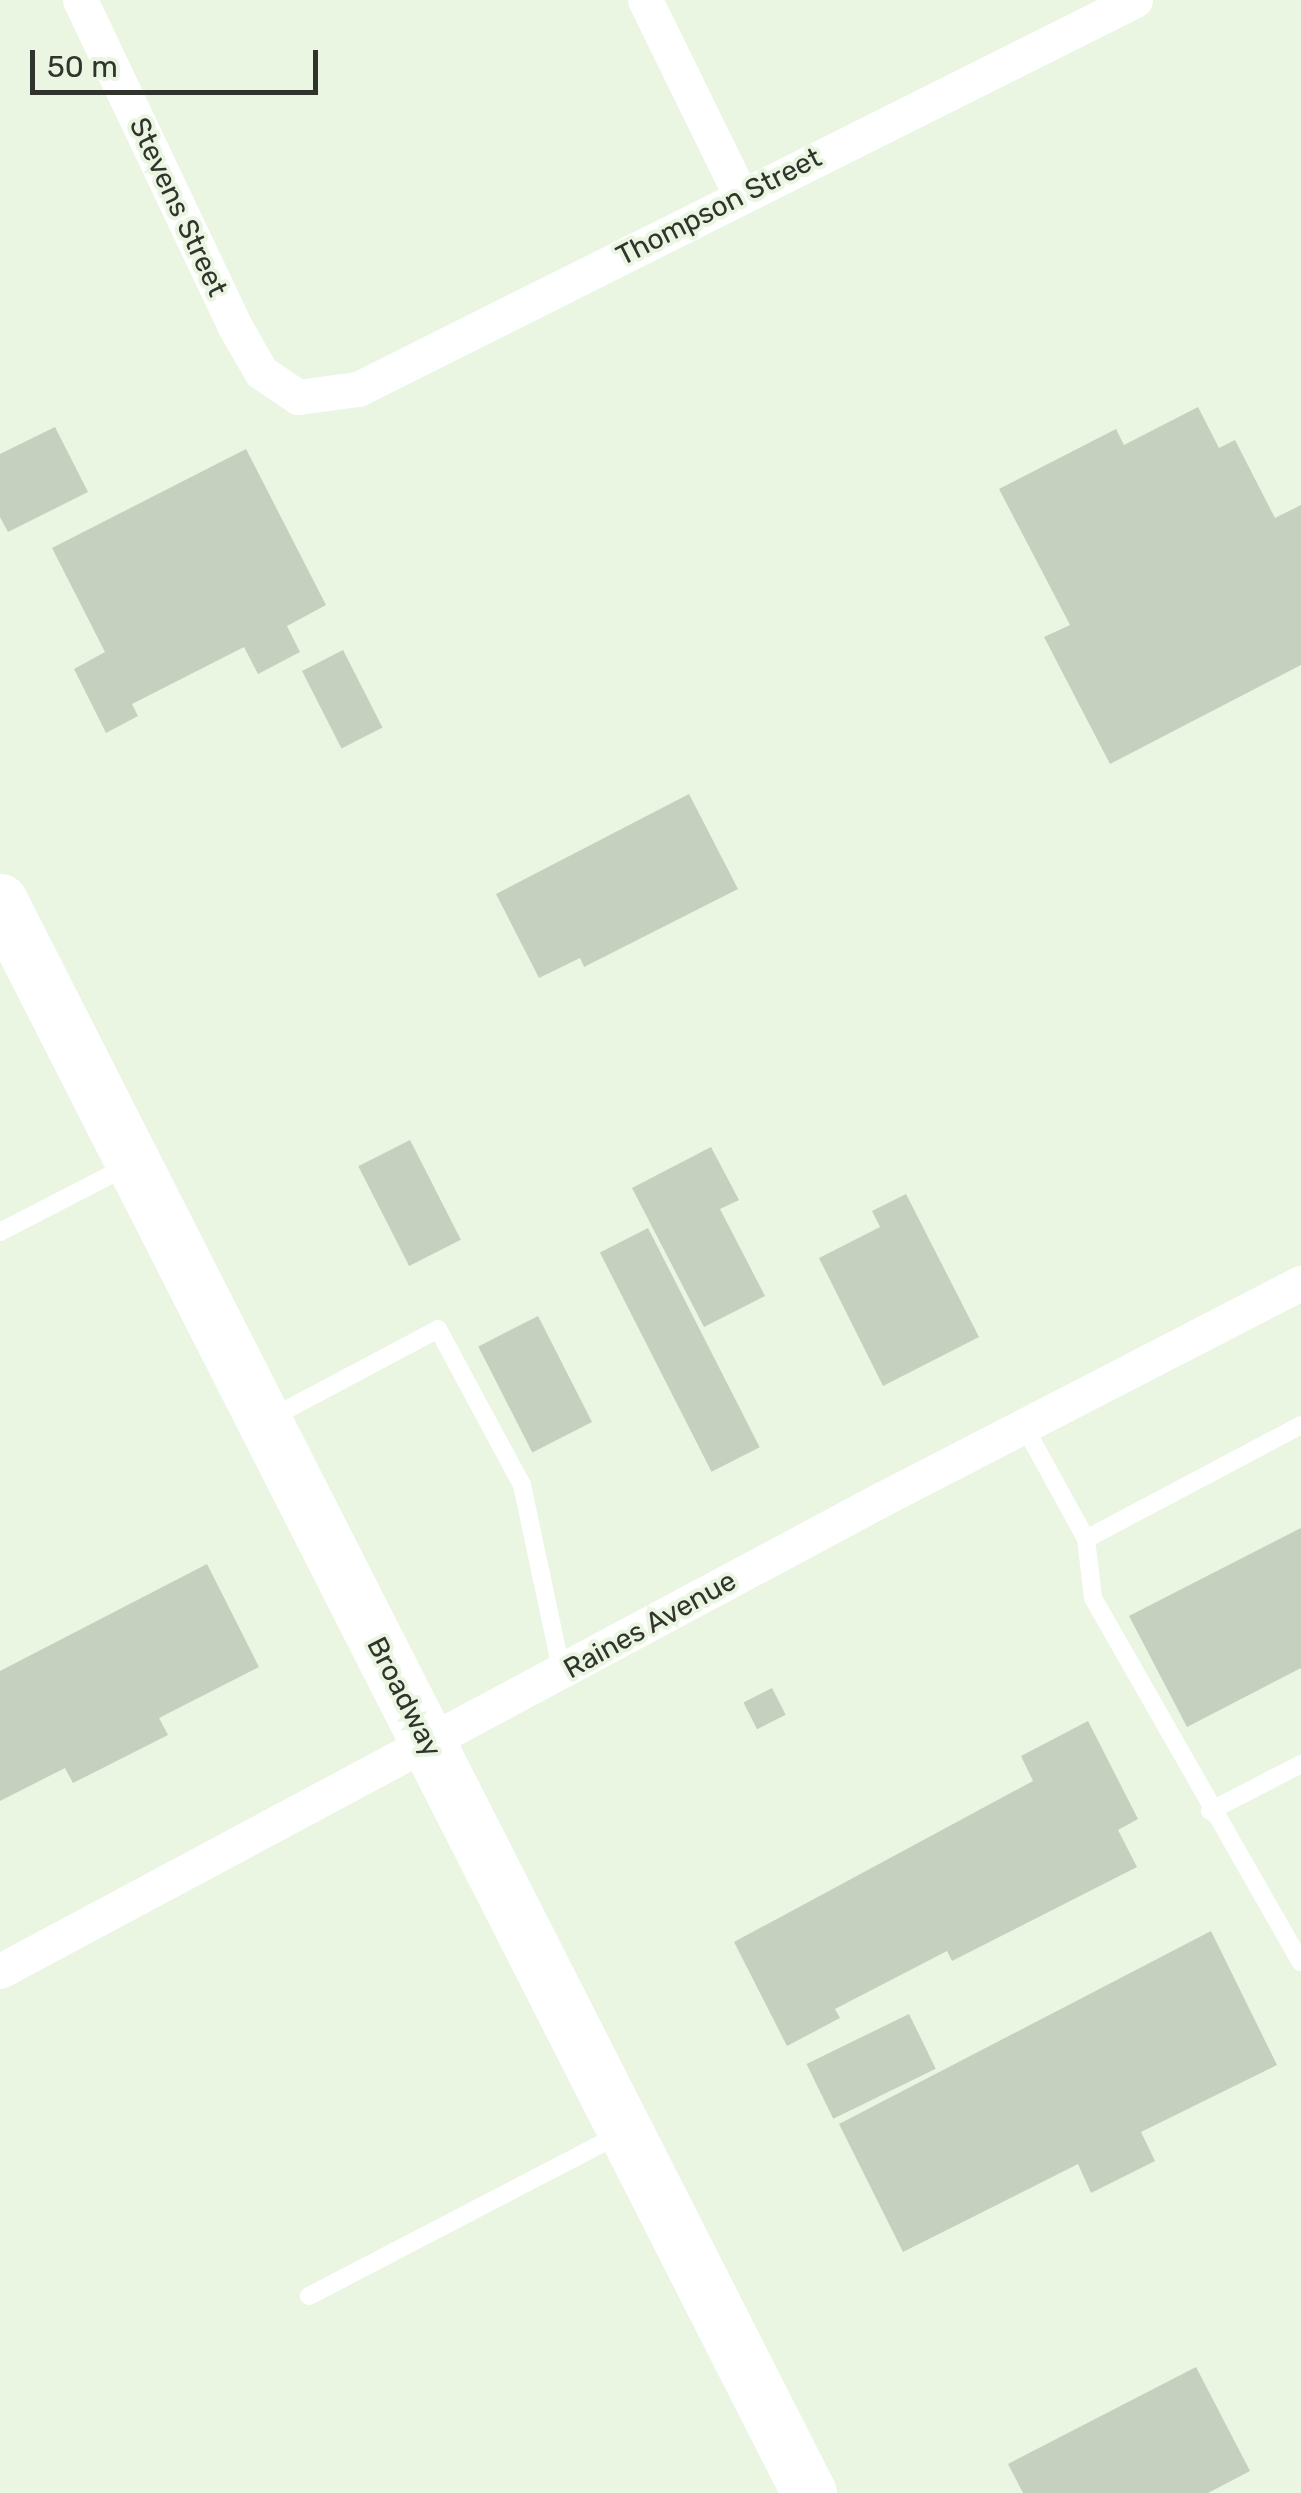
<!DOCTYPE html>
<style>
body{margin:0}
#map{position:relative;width:1301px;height:2493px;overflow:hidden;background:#eaf5e2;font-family:Rubik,sans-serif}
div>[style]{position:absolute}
.building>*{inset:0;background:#c6d0be;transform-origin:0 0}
.service>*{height:18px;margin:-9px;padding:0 9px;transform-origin:9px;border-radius:9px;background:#fff}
.minor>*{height:35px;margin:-17.5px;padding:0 17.5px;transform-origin:17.5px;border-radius:17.5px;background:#fff}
.primary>*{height:55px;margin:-27.5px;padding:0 27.5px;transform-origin:27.5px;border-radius:27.5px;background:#fff}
span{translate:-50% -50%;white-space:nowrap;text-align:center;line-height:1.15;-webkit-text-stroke:8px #eaf5e2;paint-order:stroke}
.street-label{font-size:28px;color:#30342d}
.scale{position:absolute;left:30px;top:50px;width:288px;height:45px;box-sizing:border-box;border:5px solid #30342d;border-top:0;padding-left:12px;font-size:30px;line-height:35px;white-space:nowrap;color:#30342d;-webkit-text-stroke:8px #eaf5e2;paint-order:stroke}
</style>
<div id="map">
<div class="building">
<i style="clip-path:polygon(1198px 407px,1219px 448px,1235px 440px,1275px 518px,1301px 505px,1301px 665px,1110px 764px,1044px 637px,1070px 625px,999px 489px,1116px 429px,1124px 445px)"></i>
<i style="clip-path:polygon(55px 427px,88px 492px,8px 532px,0 517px,0 454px)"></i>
<i style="clip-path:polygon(246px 449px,326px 605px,287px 626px,300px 652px,258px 674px,244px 647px,132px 704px,138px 716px,106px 733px,74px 669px,105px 652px,52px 548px)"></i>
<i style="left:343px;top:650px;width:87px;height:46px;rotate:63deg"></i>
<i style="clip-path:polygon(689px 794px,738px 889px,584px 967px,580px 958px,539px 978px,496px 894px)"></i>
<i style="left:410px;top:1140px;width:112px;height:58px;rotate:63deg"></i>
<i style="clip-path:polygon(711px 1147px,739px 1200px,720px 1209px,765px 1296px,704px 1327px,632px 1188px)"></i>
<i style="clip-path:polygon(906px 1194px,979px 1337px,883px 1386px,819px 1258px,880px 1227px,872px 1211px)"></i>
<i style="left:648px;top:1228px;width:246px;height:54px;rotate:63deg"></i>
<i style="left:538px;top:1316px;width:119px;height:67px;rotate:63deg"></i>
<i style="clip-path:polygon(1301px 1528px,1301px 1668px,1187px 1727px,1129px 1616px)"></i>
<i style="clip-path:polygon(207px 1564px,259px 1667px,159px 1718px,168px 1735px,73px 1783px,65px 1768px,0 1801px,0 1671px)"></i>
<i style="left:772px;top:1688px;width:30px;height:32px;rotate:63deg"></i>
<i style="clip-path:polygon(1088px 1721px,1138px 1819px,1118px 1830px,1137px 1867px,952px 1961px,947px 1951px,835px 2009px,840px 2018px,787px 2046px,734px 1942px,1033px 1781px,1021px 1756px)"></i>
<i style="clip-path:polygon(1211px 1931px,1277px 2065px,1141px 2132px,1155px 2161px,1091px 2193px,1078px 2164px,903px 2252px,839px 2124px)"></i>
<i style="left:909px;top:2014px;width:61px;height:114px;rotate:64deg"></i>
<i style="clip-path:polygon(1196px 2367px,1250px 2471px,1208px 2493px,1023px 2493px,1008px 2464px)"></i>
</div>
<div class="service">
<i style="left:0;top:1232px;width:144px;rotate:-27.3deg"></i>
<i style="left:269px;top:1419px;width:191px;rotate:-28deg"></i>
<i style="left:438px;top:1329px;width:177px;rotate:61.7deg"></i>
<i style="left:522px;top:1485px;width:192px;rotate:78deg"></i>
<i style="left:1024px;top:1426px;width:129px;rotate:61.2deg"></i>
<i style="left:1086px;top:1539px;width:243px;rotate:-27.9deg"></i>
<i style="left:1086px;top:1539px;width:59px;rotate:83.2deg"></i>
<i style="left:1093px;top:1598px;width:419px;rotate:60.3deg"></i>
<i style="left:1210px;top:1811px;width:102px;rotate:-27.3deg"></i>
<i style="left:309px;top:2296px;width:351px;rotate:-27.5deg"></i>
</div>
<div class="minor">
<i style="left:80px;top:0;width:360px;rotate:64.6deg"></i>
<i style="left:234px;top:325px;width:54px;rotate:60.1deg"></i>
<i style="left:261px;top:372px;width:45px;rotate:34deg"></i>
<i style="left:298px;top:397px;width:61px;rotate:-7.6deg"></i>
<i style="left:358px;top:389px;width:869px;rotate:-26.59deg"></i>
<i style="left:645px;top:0;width:218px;rotate:63.9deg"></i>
<i style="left:0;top:1971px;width:1003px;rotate:-28.15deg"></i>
<i style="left:884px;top:1498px;width:469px;rotate:-27.3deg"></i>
</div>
<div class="primary">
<i style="left:0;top:901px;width:1786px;rotate:63.06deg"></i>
</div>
<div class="street-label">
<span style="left:178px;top:207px;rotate:65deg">Stevens Street</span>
<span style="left:719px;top:207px;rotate:-27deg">Thompson Street</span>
<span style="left:650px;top:1625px;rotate:-29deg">Raines Avenue</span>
<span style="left:404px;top:1697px;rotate:63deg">Broadway</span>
</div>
<div class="scale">50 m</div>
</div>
